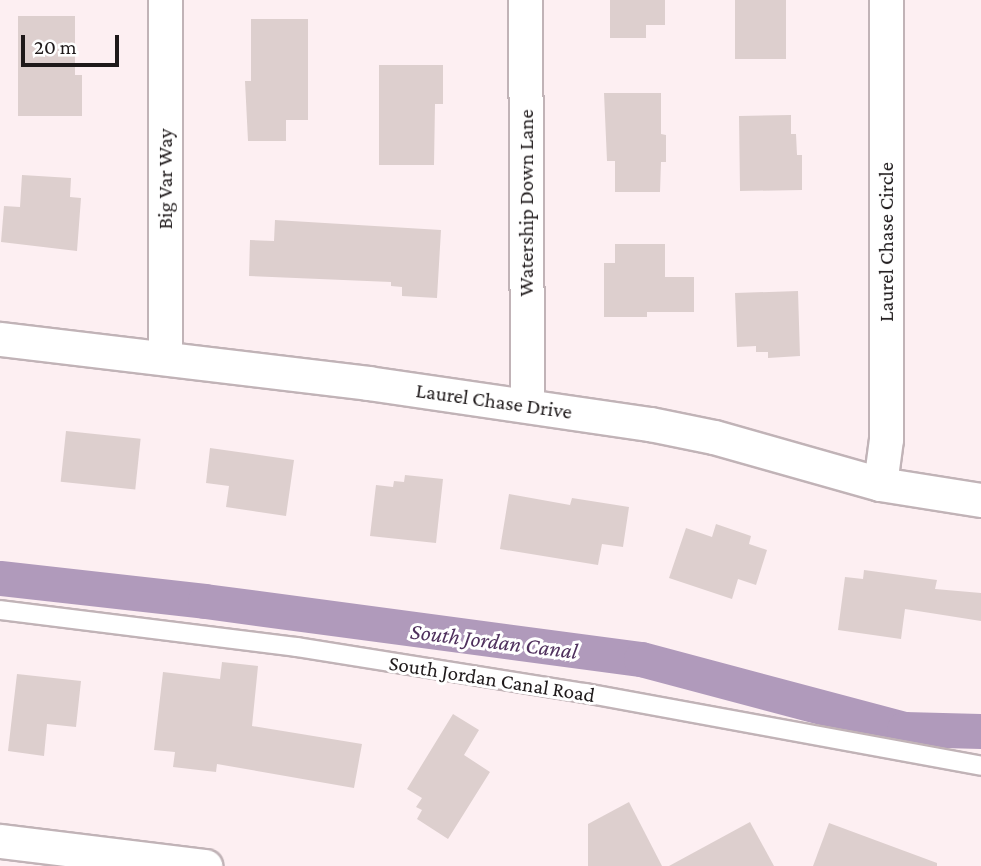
<!DOCTYPE html>
<style>
body{margin:0}
#map{position:relative;width:981px;height:866px;overflow:hidden;background:#fdeff2;font-family:"Crimson Pro",serif}
div>[style]{position:absolute}
.canal>*{height:35px;margin:-17.5px;padding:0 17.5px;transform-origin:17.5px;border-radius:17.5px;background:#b09abb}
.building>*{inset:0;background:#ddcfce;transform-origin:0 0}
.roads{filter:drop-shadow(2px 0 #c1b3b7) drop-shadow(-2px 0 #c1b3b7) drop-shadow(0 2px #c1b3b7) drop-shadow(0 -2px #c1b3b7)}
.service>*{height:18px;margin:-9px;padding:0 9px;transform-origin:9px;border-radius:9px;background:#fff}
.minor>*{height:33px;margin:-16.5px;padding:0 16.5px;transform-origin:16.5px;border-radius:16.5px;background:#fff}
span{translate:-50% -50%;white-space:nowrap;text-align:center;line-height:1.15;-webkit-text-stroke:6px #fff;paint-order:stroke}
.street-label{font-size:21px;color:#1e191a}
.water-label{font-size:23px;color:#4f305d;font-style:italic}
.scale{position:absolute;left:21px;top:35px;width:98px;height:32px;box-sizing:border-box;border:4px solid #1e191a;border-top:0;padding-left:9px;font-size:21px;line-height:24px;white-space:nowrap;color:#1e191a;-webkit-text-stroke:5px #fff;paint-order:stroke}
</style>
<div id="map">
<div class="canal">
<i style="left:0;top:578px;width:206px;rotate:6.4deg"></i>
<i style="left:205px;top:601px;width:440px;rotate:7.6deg"></i>
<i style="left:641px;top:659px;width:272px;rotate:14.9deg"></i>
<i style="left:904px;top:729px;width:77px;rotate:1.5deg"></i>
</div>
<div class="building">
<i style="clip-path:polygon(610px 0,665px 0,665px 25px,646px 25px,646px 38px,610px 38px)"></i>
<i style="left:735px;top:0;width:51px;height:59px"></i>
<i style="clip-path:polygon(18px 16px,75px 16px,75px 75px,82px 75px,82px 116px,18px 116px)"></i>
<i style="clip-path:polygon(251px 19px,308px 19px,308px 120px,286px 120px,286px 141px,248px 141px,245px 81px,251px 81px)"></i>
<i style="clip-path:polygon(379px 65px,443px 65px,443px 104px,435px 104px,434px 165px,379px 165px)"></i>
<i style="clip-path:polygon(604px 93px,661px 93px,661px 134px,666px 135px,666px 162px,661px 162px,660px 192px,615px 192px,615px 161px,607px 161px)"></i>
<i style="clip-path:polygon(791px 115px,791px 134px,796px 134px,797px 155px,802px 155px,802px 190px,740px 191px,739px 116px)"></i>
<i style="clip-path:polygon(22px 175px,71px 178px,70px 197px,81px 198px,77px 251px,1px 242px,4px 206px,20px 207px)"></i>
<i style="clip-path:polygon(275px 220px,441px 230px,437px 298px,402px 296px,402px 287px,391px 286px,391px 282px,249px 276px,250px 240px,274px 241px)"></i>
<i style="clip-path:polygon(615px 244px,665px 244px,665px 277px,694px 277px,694px 312px,647px 312px,647px 317px,604px 317px,604px 263px,615px 263px)"></i>
<i style="clip-path:polygon(798px 291px,800px 356px,768px 358px,768px 352px,756px 352px,756px 346px,737px 347px,735px 293px)"></i>
<i style="left:66px;top:431px;width:75px;height:51px;rotate:6deg"></i>
<i style="clip-path:polygon(210px 448px,294px 460px,286px 516px,226px 507px,229px 486px,206px 483px)"></i>
<i style="clip-path:polygon(405px 475px,443px 479px,436px 543px,370px 536px,376px 485px,393px 487px,394px 481px,404px 482px)"></i>
<i style="clip-path:polygon(509px 494px,570px 505px,572px 498px,629px 507px,623px 547px,602px 544px,598px 565px,500px 549px)"></i>
<i style="clip-path:polygon(716px 524px,751px 536px,749px 544px,767px 550px,756px 585px,738px 579px,732px 599px,669px 578px,686px 528px,712px 537px)"></i>
<i style="clip-path:polygon(864px 570px,937px 580px,935px 589px,981px 593px,981px 621px,905px 609px,901px 639px,838px 630px,845px 577px,863px 579px)"></i>
<i style="clip-path:polygon(222px 662px,258px 666px,252px 726px,362px 744px,354px 788px,217px 764px,216px 772px,173px 767px,175px 752px,154px 750px,163px 672px,220px 679px)"></i>
<i style="clip-path:polygon(17px 674px,81px 681px,76px 727px,47px 724px,44px 756px,8px 751px)"></i>
<i style="clip-path:polygon(453px 714px,479px 730px,464px 755px,490px 772px,448px 839px,417px 819px,422px 810px,416px 807px,422px 798px,407px 789px)"></i>
<i style="clip-path:polygon(629px 802px,662px 866px,588px 866px,588px 824px)"></i>
<i style="clip-path:polygon(750px 822px,774px 866px,669px 866px)"></i>
<i style="clip-path:polygon(829px 823px,937px 863px,937px 866px,813px 866px)"></i>
</div>
<div class="roads">
<div class="service">
<i style="left:0;top:610px;width:299px;rotate:7.1deg"></i>
<i style="left:297px;top:647px;width:292px;rotate:9.1deg"></i>
<i style="left:585px;top:693px;width:403px;rotate:10.4deg"></i>
</div>
<div class="minor">
<i style="left:165px;top:0;width:358px;rotate:90deg"></i>
<i style="left:525px;top:0;width:405px;rotate:89.7deg"></i>
<i style="left:0;top:339px;width:371px;rotate:6.8deg"></i>
<i style="left:368px;top:383px;width:285px;rotate:8.3deg"></i>
<i style="left:650px;top:424px;width:65px;rotate:11.5deg"></i>
<i style="left:714px;top:437px;width:173px;rotate:15.8deg"></i>
<i style="left:880px;top:484px;width:102px;rotate:9deg"></i>
<i style="left:880px;top:484px;width:45px;rotate:-82.4deg"></i>
<i style="left:886px;top:439px;width:439px;rotate:-90deg"></i>
<i style="left:0;top:841px;width:207px;rotate:7deg"></i>
</div>
</div>
<div class="street-label">
<span style="left:165px;top:179px;rotate:-90deg">Big Var Way</span>
<span style="left:526px;top:203px;rotate:-90deg">Watership Down Lane</span>
<span style="left:886px;top:242px;rotate:-90deg">Laurel Chase Circle</span>
<span style="left:494px;top:401px;rotate:8deg">Laurel Chase Drive</span>
<span style="left:492px;top:679px;rotate:9deg">South Jordan Canal Road</span>
</div>
<div class="water-label">
<span style="left:494px;top:641px;rotate:7deg">South Jordan Canal</span>
</div>
<div class="scale">20 m</div>
</div>
